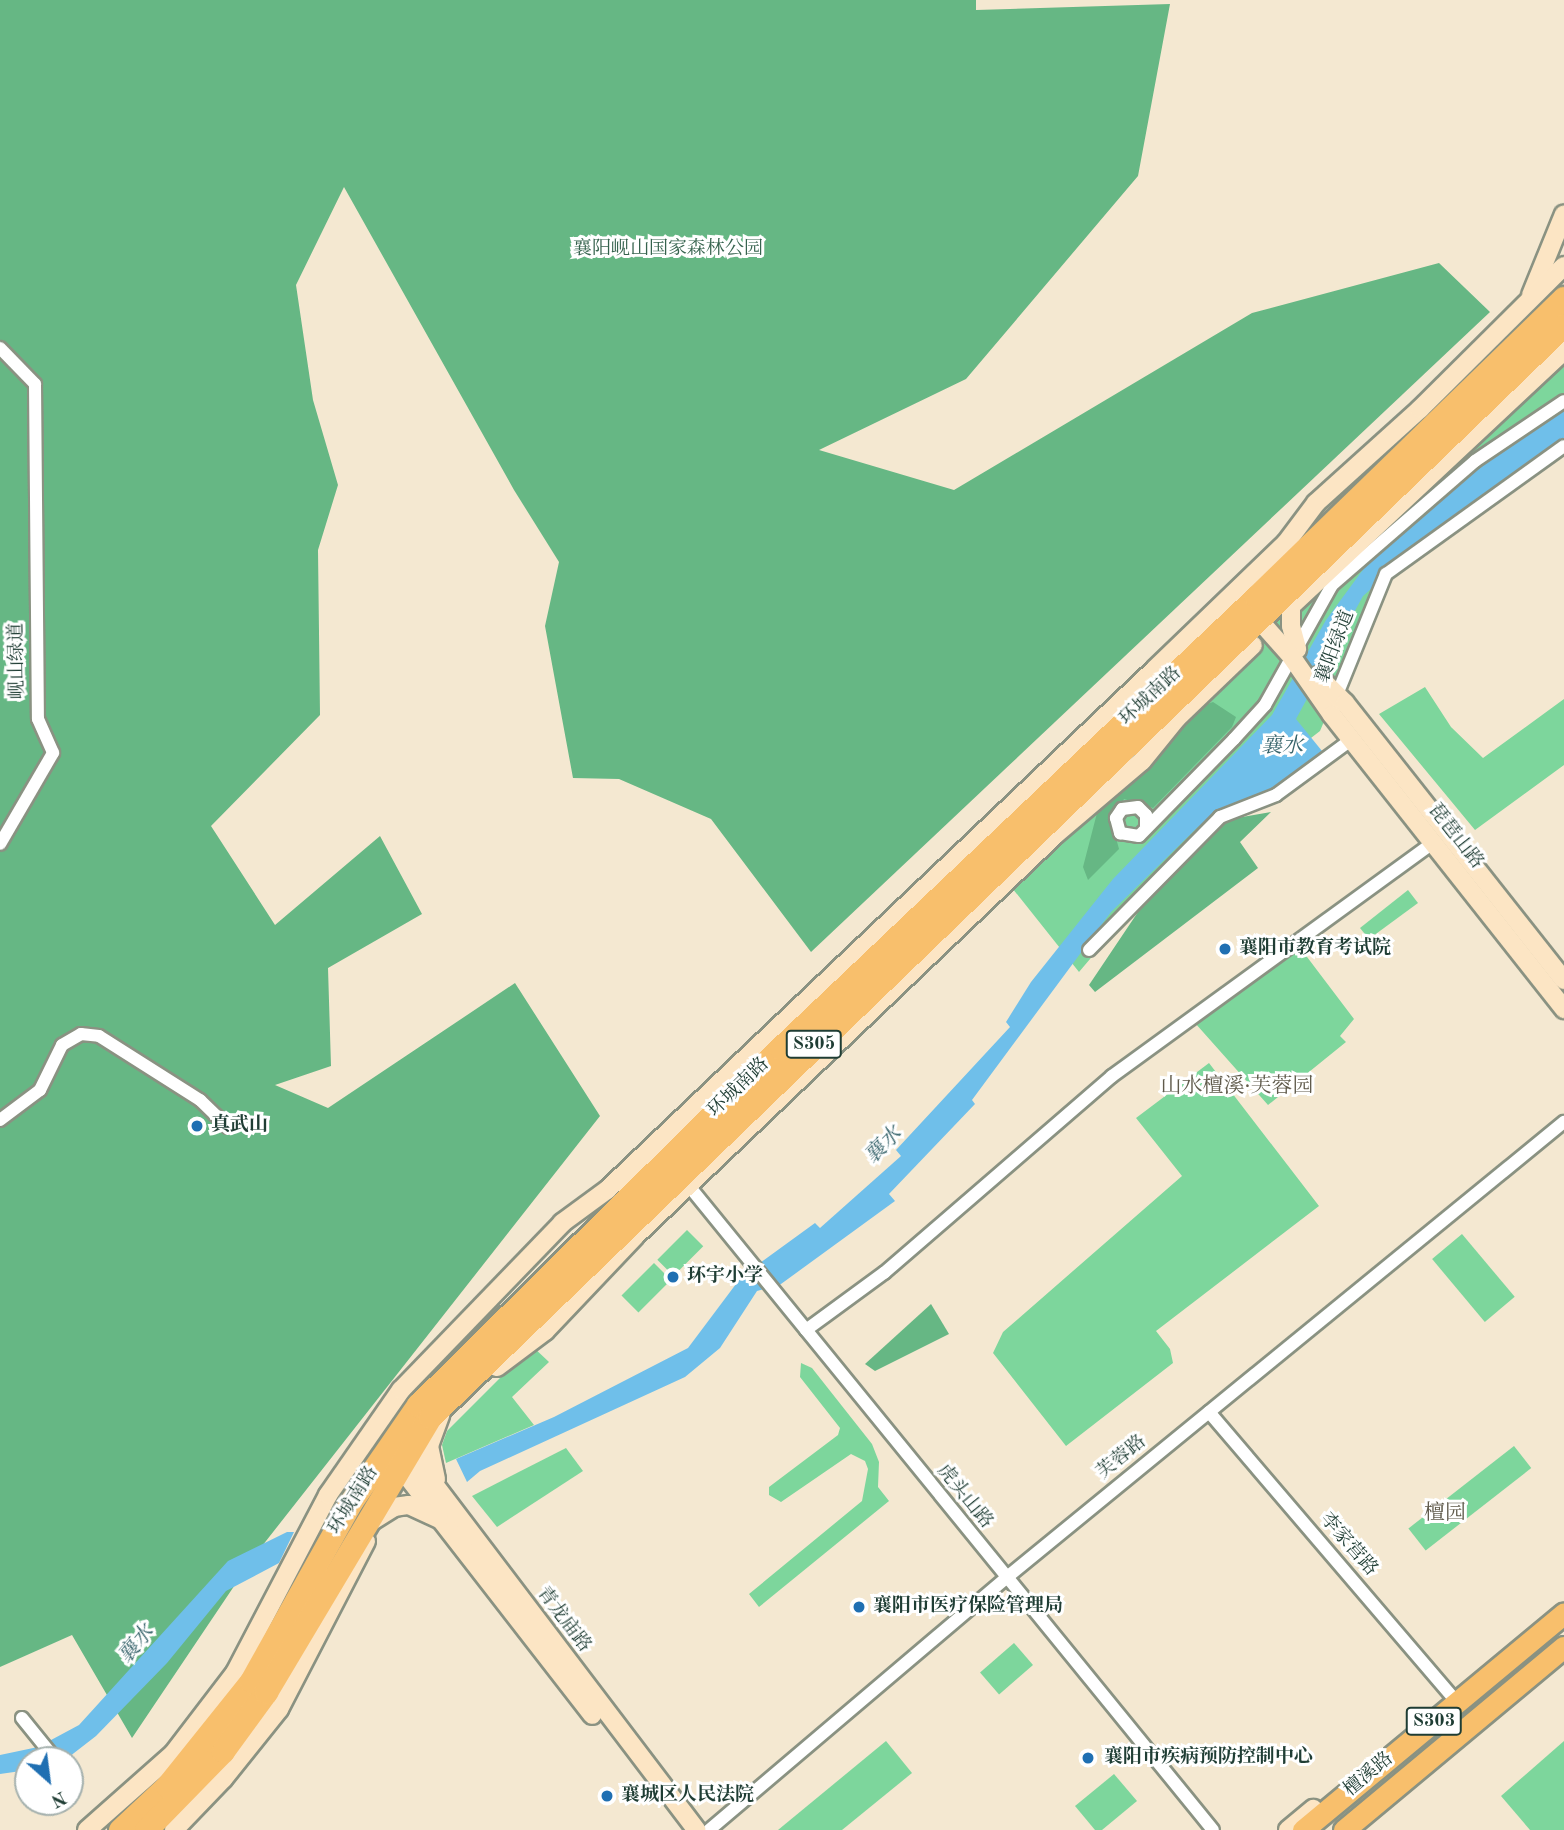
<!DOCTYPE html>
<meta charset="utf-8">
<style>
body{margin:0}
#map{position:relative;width:1564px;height:1830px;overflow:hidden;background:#f4e8d1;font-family:"Old Standard TT","Noto Serif SC",serif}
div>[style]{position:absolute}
.green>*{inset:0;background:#7dd69c;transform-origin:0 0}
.forest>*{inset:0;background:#66b784}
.water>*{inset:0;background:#6fbfea}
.roads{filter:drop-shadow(2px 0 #8a9282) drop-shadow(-2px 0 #8a9282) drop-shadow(0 2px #8a9282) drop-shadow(0 -2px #8a9282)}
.street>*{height:12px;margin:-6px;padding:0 6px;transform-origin:6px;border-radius:6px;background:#fff}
.secondary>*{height:18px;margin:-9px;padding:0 9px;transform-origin:9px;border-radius:9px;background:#fce5c4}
.primary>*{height:21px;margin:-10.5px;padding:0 10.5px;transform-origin:10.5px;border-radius:10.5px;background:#f8bf6c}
.highway>*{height:23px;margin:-11.5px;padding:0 11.5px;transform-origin:11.5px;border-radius:11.5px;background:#f8bf6c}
.dots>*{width:19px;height:19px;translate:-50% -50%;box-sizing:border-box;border:4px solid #fff;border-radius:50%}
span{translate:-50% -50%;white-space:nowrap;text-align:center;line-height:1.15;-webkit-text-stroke:6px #fff;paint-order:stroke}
.shield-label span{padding:2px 5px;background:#fff;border:2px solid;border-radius:5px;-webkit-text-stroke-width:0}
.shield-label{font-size:18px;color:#1f3d34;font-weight:700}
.park-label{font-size:19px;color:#36634e}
.street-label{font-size:19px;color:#1f3d34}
.poi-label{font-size:19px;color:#1f3d34;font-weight:700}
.left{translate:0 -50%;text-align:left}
.water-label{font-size:21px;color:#37646b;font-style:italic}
.neighbourhood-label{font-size:21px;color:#605b4c}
.north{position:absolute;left:14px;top:1746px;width:70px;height:70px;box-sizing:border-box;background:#fff;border:2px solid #a5b1ae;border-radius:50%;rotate:152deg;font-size:19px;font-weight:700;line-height:28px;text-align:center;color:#1f3d34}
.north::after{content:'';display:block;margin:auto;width:24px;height:32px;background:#1f6fb2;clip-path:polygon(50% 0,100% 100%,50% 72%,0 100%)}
</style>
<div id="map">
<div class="green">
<i style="clip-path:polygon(1564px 325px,1564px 455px,1386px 574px,1320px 731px,1214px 813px,1079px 972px,997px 869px)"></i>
<i style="clip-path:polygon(1425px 687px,1451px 727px,1483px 758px,1564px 699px,1564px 765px,1475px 830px,1379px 714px)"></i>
<i style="clip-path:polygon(1408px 890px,1418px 903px,1369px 939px,1360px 928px)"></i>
<i style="clip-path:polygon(1301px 949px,1354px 1019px,1340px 1036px,1346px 1042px,1268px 1105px,1195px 1023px)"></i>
<i style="clip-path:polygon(1209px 1063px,1319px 1206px,1156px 1331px,1170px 1349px,1173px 1363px,1066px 1446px,993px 1353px,1003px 1332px,1182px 1176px,1136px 1118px)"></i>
<i style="left:687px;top:1230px;width:23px;height:42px;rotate:45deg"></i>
<i style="left:1462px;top:1234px;width:82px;height:39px;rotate:50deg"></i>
<i style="left:654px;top:1263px;width:24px;height:46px;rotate:45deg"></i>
<i style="clip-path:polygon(532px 1346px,549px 1362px,512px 1397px,534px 1425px,446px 1463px,442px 1445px,447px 1431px)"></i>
<i style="clip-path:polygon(801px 1363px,812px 1368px,872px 1444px,879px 1462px,878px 1487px,889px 1501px,759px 1607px,749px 1594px,862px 1501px,868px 1469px,865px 1461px,851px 1454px,781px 1502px,769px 1495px,769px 1487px,838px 1435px,840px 1428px,800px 1377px)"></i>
<i style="left:1514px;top:1446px;width:28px;height:134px;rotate:52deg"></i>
<i style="clip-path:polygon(566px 1448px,583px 1471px,497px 1527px,472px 1496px)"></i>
<i style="left:1014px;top:1643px;width:29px;height:45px;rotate:49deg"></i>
<i style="clip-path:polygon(886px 1741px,912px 1773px,842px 1830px,778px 1830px)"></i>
<i style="clip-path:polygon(1564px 1741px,1564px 1830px,1530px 1830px,1501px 1796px)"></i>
<i style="clip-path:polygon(1114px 1774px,1137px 1801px,1102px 1830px,1095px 1830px,1075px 1806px)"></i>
</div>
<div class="forest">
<i style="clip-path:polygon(0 0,976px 0,976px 10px,1170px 4px,1138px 176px,966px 379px,819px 450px,954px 490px,1252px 313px,1439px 263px,1490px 312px,811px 952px,711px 819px,619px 779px,573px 778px,545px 626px,559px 562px,514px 490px,344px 187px,296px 285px,313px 400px,338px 485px,318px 550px,320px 715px,211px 826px,275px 925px,380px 836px,422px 914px,328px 968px,331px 1066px,275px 1085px,328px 1108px,515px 983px,600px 1116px,255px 1555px,132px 1738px,72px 1635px,0 1667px)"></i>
<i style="clip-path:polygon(1213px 702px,1236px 717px,1232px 727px,1153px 808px,1124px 799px,1112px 823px,1119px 849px,1088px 880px,1083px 867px,1097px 813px,1196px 708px)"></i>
<i style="clip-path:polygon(1271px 812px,1240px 842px,1258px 868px,1095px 992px,1089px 985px,1138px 912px,1225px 820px)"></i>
<i style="clip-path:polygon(931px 1304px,949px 1334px,875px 1371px,865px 1364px)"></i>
</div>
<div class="water">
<i style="clip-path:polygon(1564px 408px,1564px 442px,1448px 521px,1363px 596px,1296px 719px,1322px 751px,1273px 788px,1220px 811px,1198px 827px,1111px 912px,972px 1100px,975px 1104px,889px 1194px,895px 1201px,781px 1284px,757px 1291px,720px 1348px,685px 1377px,480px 1471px,467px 1482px,456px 1459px,554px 1417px,688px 1348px,742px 1276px,815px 1223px,820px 1228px,901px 1156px,896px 1150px,1010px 1027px,1006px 1022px,1031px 982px,1113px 879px,1272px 715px,1326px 620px,1376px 552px,1425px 505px)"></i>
<i style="clip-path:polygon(287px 1532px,294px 1532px,279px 1563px,226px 1591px,167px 1663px,96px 1736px,65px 1760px,28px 1760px,28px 1770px,0 1774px,0 1755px,38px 1747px,79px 1725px,228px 1561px)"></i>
</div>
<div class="roads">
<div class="street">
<i style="left:0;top:348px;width:50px;rotate:45.8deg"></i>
<i style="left:35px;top:384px;width:335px;rotate:89.5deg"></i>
<i style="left:38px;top:719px;width:37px;rotate:66deg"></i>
<i style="left:53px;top:753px;width:105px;rotate:120.2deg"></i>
<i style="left:1336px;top:697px;width:133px;rotate:-67.9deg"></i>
<i style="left:1386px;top:574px;width:219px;rotate:-35.7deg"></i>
<i style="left:1146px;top:826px;width:11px;rotate:-90deg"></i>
<i style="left:1146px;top:815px;width:11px;rotate:-135deg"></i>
<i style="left:1138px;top:807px;width:16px;rotate:173deg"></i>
<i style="left:1122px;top:809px;width:11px;rotate:124deg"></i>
<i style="left:1116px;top:818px;width:16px;rotate:75deg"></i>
<i style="left:1120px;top:833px;width:19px;rotate:9deg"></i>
<i style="left:1139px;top:836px;width:136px;rotate:-45.6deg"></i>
<i style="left:1234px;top:739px;width:46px;rotate:-47.6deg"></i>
<i style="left:1265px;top:705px;width:137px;rotate:-60.8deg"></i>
<i style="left:1332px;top:585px;width:189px;rotate:-40.9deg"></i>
<i style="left:1475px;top:461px;width:107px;rotate:-34deg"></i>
<i style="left:1089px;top:950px;width:187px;rotate:-45.4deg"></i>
<i style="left:1220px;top:817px;width:60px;rotate:-21.4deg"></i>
<i style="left:1276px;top:795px;width:93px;rotate:-36.3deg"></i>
<i style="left:1351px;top:740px;width:6px;rotate:-99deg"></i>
<i style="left:0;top:1120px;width:50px;rotate:-36.9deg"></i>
<i style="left:40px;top:1090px;width:50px;rotate:-63.9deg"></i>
<i style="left:62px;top:1045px;width:22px;rotate:-30deg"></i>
<i style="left:81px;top:1034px;width:18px;rotate:6deg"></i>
<i style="left:99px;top:1036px;width:120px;rotate:32.4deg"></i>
<i style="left:200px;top:1100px;width:39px;rotate:44deg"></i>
<i style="left:689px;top:1186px;width:830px;rotate:50.87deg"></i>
<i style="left:806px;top:1330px;width:97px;rotate:-36.2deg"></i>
<i style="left:884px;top:1273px;width:301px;rotate:-40.8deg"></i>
<i style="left:1112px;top:1076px;width:397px;rotate:-36deg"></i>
<i style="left:1209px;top:1412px;width:382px;rotate:49.5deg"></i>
<i style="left:22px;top:1718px;width:54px;rotate:51deg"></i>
<i style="left:709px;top:1830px;width:390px;rotate:-40.3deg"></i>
<i style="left:1006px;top:1578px;width:721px;rotate:-39.26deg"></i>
</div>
<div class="secondary">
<i style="left:1531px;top:295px;width:87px;rotate:-67.8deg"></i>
<i style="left:1291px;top:598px;width:28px;rotate:90deg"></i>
<i style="left:1291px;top:626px;width:24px;rotate:75deg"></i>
<i style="left:1289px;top:608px;width:376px;rotate:-43.1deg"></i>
<i style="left:1251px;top:611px;width:60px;rotate:48.4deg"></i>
<i style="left:1291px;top:656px;width:72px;rotate:55.2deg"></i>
<i style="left:1332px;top:715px;width:375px;rotate:51.7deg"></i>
<i style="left:1318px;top:676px;width:38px;rotate:45deg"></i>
<i style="left:1345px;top:703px;width:353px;rotate:51.7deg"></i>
<i style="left:497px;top:1367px;width:60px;rotate:-36.9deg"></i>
<i style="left:545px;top:1331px;width:131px;rotate:-46.5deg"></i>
<i style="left:635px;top:1236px;width:581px;rotate:-43.67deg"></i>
<i style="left:1055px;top:835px;width:114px;rotate:-40.4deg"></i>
<i style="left:1142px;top:761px;width:55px;rotate:-50.9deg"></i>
<i style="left:1177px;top:718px;width:105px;rotate:-43.8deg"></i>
<i style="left:402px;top:1442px;width:487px;rotate:52.8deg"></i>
<i style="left:393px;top:1458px;width:325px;rotate:52.2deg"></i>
<i style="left:436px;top:1479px;width:34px;rotate:-102deg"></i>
<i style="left:429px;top:1446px;width:33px;rotate:-70deg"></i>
<i style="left:367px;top:1524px;width:32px;rotate:-32deg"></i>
<i style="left:394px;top:1507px;width:15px;rotate:-8deg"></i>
<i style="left:409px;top:1505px;width:33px;rotate:25deg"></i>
<i style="left:87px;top:1830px;width:115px;rotate:-41.5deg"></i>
<i style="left:173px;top:1754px;width:102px;rotate:-52.6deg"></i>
<i style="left:235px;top:1673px;width:201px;rotate:-62.4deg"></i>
<i style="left:328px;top:1495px;width:128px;rotate:-55.2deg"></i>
<i style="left:401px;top:1390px;width:232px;rotate:-46deg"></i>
<i style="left:562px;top:1223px;width:56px;rotate:-36.3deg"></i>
<i style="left:607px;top:1190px;width:756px;rotate:-43.55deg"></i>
<i style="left:1155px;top:669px;width:182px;rotate:-43.9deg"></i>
<i style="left:1286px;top:543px;width:50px;rotate:-53.1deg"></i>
<i style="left:1316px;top:503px;width:140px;rotate:-42.1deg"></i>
<i style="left:1420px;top:409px;width:203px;rotate:-44.8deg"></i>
<i style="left:174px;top:1830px;width:71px;rotate:-46.1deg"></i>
<i style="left:223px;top:1779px;width:90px;rotate:-51.3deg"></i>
<i style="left:279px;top:1709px;width:189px;rotate:-62.6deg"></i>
<i style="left:1288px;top:1830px;width:33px;rotate:-40deg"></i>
</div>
<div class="primary">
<i style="left:1303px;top:1830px;width:339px;rotate:-39.7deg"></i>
<i style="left:1344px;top:1830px;width:286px;rotate:-39.8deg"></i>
</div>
<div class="highway">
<i style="left:120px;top:1830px;width:64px;rotate:-43.1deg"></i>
<i style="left:167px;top:1786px;width:134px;rotate:-51.3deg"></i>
<i style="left:251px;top:1681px;width:205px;rotate:-60.8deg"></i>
<i style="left:351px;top:1502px;width:118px;rotate:-55.4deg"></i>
<i style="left:418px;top:1405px;width:508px;rotate:-44.6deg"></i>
<i style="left:780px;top:1048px;width:656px;rotate:-43.46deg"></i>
<i style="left:1256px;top:597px;width:429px;rotate:-44.2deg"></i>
<i style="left:146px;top:1830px;width:110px;rotate:-45.7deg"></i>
<i style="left:223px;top:1751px;width:73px;rotate:-53.9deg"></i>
<i style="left:266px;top:1692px;width:320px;rotate:-59.2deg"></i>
<i style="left:430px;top:1417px;width:1574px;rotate:-43.92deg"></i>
</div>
</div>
<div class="dots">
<i style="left:1225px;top:949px;background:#1f6fb2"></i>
<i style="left:197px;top:1126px;background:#1f6fb2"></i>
<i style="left:673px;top:1277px;background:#1f6fb2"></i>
<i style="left:859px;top:1607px;background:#1f6fb2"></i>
<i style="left:1088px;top:1758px;background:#1f6fb2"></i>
<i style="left:607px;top:1796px;background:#1f6fb2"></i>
</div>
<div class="shield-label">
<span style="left:814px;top:1044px">S305</span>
<span style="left:1434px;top:1721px">S303</span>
</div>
<div class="park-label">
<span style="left:668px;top:250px">襄阳岘山国家森林公园</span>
</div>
<div class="street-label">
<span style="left:1336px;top:647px;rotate:-69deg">襄阳绿道</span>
<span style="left:18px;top:661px;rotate:-91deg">岘山绿道</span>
<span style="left:1151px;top:697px;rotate:-43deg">环城南路</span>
<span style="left:1455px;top:837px;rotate:52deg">琵琶山路</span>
<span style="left:739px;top:1088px;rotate:-44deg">环城南路</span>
<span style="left:1122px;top:1458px;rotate:-39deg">芙蓉路</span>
<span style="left:964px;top:1497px;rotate:51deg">虎头山路</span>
<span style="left:354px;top:1501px;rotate:-58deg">环城南路</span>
<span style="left:1348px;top:1545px;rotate:49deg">李家营路</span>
<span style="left:563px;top:1620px;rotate:53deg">青龙庙路</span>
<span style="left:1369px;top:1775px;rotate:-40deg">檀溪路</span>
</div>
<div class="poi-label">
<span class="left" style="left:1239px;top:949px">襄阳市教育考试院</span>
<span class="left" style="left:211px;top:1126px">真武山</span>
<span class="left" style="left:687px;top:1277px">环宇小学</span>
<span class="left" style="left:873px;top:1607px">襄阳市医疗保险管理局</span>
<span class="left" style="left:1104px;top:1758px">襄阳市疾病预防控制中心</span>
<span class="left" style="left:621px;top:1796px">襄城区人民法院</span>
</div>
<div class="water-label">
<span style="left:1282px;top:747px">襄水</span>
<span style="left:884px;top:1146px;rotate:-45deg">襄水</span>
<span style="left:137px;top:1645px;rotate:-50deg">襄水</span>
</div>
<div class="neighbourhood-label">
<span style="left:1237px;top:1087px">山水檀溪·芙蓉园</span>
<span style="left:1445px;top:1514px">檀园</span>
</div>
<div class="north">N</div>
</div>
